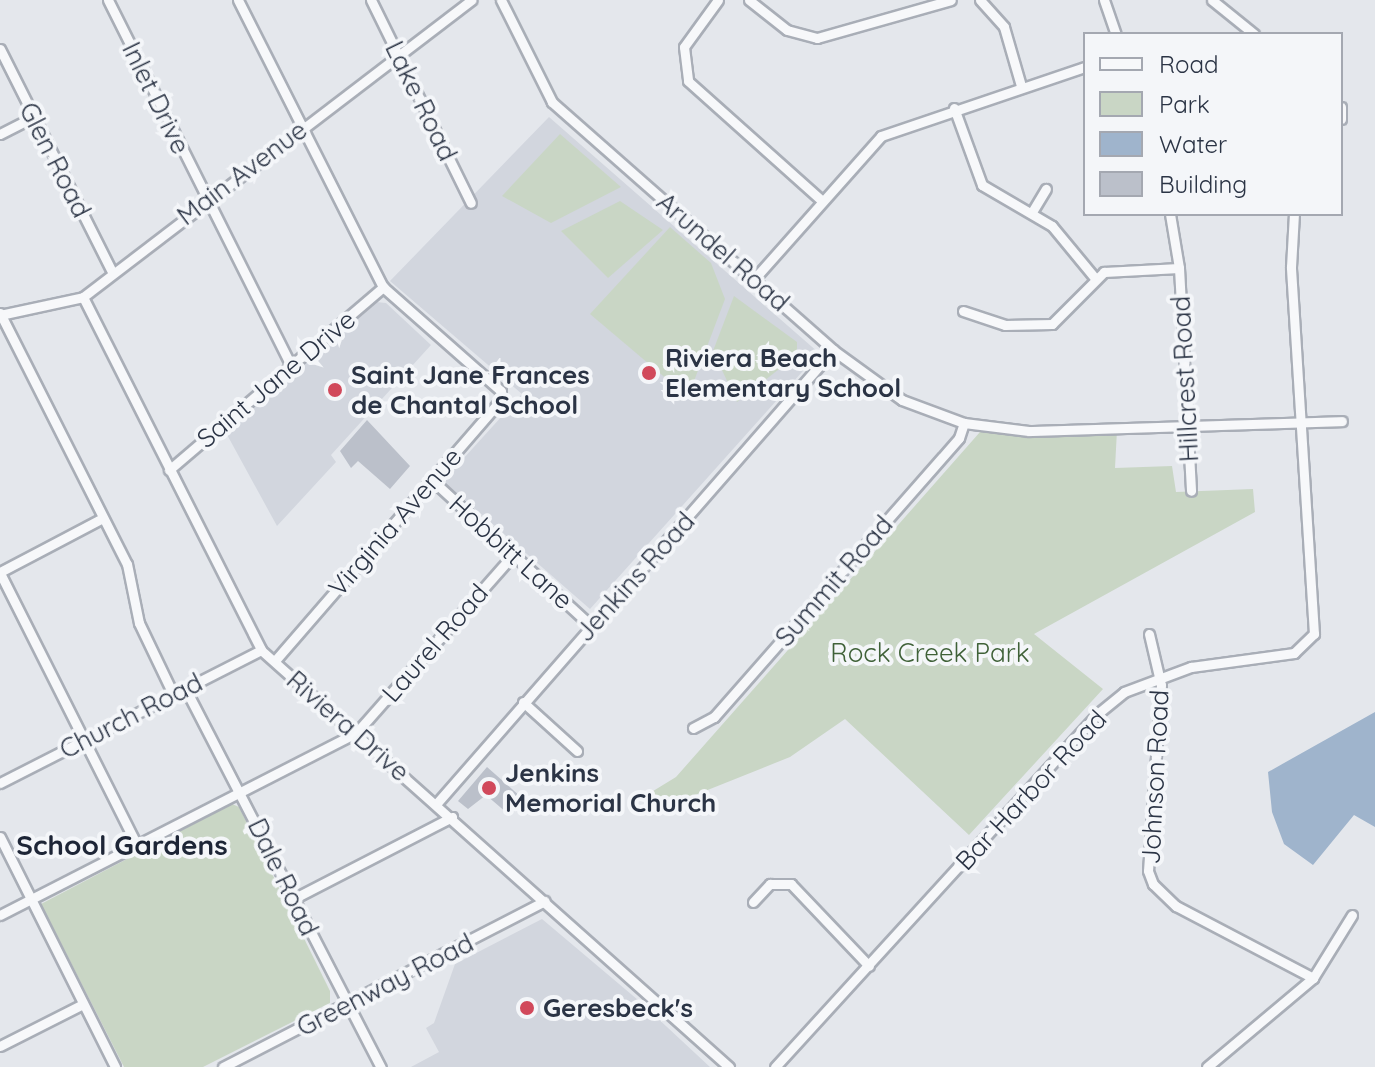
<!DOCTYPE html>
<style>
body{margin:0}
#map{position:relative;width:1375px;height:1067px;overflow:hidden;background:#e4e7ec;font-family:Quicksand,sans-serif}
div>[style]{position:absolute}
.built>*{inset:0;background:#d2d6de}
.green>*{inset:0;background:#c9d6c5}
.water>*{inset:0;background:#9fb4cc}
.building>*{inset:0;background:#bbc0ca}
.roads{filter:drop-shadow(2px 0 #a9aeb7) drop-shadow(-2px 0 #a9aeb7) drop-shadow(0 2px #a9aeb7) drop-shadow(0 -2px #a9aeb7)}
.minor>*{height:9px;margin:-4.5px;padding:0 4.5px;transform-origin:4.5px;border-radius:4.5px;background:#f7f8fa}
.dots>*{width:22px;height:22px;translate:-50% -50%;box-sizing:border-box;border:4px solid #f4f6f9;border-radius:50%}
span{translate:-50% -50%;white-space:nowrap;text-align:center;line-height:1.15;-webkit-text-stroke:8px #f4f6f9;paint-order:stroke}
.street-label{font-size:26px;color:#2b3445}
.poi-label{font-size:26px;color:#2b3445;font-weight:700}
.left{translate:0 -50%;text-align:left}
.park-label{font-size:26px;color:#3f6138}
.neighbourhood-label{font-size:28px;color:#1d2536;font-weight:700}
.legend{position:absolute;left:1083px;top:32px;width:260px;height:184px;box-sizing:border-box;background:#f4f6f9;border:2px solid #a4a8b1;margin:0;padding:10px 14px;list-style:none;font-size:24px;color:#2b3445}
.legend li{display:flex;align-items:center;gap:16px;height:40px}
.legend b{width:40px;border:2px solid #a4a8b1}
</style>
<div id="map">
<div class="built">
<i style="clip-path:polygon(549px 117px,819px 353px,590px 609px,443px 481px,522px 394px,390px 281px)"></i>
<i style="clip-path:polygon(376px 302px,386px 303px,431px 345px,331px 455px,336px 462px,277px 526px,225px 431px)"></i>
<i style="clip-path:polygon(542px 919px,638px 1000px,710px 1067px,411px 1067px,439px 1052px,426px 1028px,434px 1023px,455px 964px)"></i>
</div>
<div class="green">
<i style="clip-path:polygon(560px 134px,621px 187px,551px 223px,502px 196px)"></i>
<i style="clip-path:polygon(620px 201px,663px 230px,608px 278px,561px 231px)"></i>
<i style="clip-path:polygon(670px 227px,711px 263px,725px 299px,688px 397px,590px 314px)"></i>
<i style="clip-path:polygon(734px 296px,797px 342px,797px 355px,737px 402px,713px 351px)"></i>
<i style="clip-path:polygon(1117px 430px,1115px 468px,1172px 466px,1176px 492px,1253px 489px,1255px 512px,1034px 634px,1103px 689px,969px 835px,845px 719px,790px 757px,645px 815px,645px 796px,676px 777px,980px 432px)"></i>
<i style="clip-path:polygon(232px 804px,239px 807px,330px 991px,330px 1003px,203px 1067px,124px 1067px,41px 904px)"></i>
</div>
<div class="water">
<i style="clip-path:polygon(1375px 712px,1375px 827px,1354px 815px,1313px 865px,1284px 844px,1272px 812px,1268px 772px)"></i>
</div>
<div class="building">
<i style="clip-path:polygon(367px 420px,410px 466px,390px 489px,358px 461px,351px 468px,340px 451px)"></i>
<i style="clip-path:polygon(487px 767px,521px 797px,507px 813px,486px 795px,468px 809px,458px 801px)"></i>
</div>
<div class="roads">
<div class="minor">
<i style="left:108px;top:0;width:409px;rotate:63.4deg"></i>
<i style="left:238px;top:0;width:322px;rotate:63.2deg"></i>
<i style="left:383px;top:287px;width:157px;rotate:41.4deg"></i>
<i style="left:501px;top:391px;width:11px;rotate:100deg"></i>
<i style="left:499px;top:402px;width:342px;rotate:130.9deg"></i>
<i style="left:371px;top:0;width:226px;rotate:63.8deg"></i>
<i style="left:501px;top:0;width:114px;rotate:63.4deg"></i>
<i style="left:552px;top:102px;width:375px;rotate:41.4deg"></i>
<i style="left:833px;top:350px;width:85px;rotate:35.9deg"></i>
<i style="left:902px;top:400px;width:66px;rotate:20.4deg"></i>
<i style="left:964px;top:423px;width:65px;rotate:7deg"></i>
<i style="left:1029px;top:431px;width:313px;rotate:-1.8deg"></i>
<i style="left:718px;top:0;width:58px;rotate:125.9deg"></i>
<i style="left:684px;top:47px;width:34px;rotate:83deg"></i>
<i style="left:688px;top:81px;width:178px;rotate:41.8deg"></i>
<i style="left:749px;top:0;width:48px;rotate:38.3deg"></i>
<i style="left:787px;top:30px;width:31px;rotate:15deg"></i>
<i style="left:817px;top:38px;width:139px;rotate:-15.8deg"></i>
<i style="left:980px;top:0;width:36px;rotate:48deg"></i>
<i style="left:1004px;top:27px;width:61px;rotate:73.9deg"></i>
<i style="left:1104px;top:0;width:36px;rotate:71deg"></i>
<i style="left:1212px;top:0;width:54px;rotate:39deg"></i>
<i style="left:0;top:49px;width:247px;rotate:63.3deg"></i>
<i style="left:1341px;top:107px;width:12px;rotate:90deg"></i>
<i style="left:954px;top:108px;width:82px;rotate:70deg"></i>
<i style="left:982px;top:185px;width:81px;rotate:30.4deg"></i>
<i style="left:1052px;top:226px;width:66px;rotate:50.5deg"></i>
<i style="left:0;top:134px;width:38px;rotate:-27deg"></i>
<i style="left:1032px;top:212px;width:27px;rotate:-59deg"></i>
<i style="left:1170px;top:214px;width:55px;rotate:80.5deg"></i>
<i style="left:1179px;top:268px;width:223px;rotate:86.9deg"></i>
<i style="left:755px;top:278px;width:190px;rotate:-48.4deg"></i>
<i style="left:881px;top:136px;width:215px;rotate:-18.7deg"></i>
<i style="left:83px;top:297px;width:395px;rotate:63.2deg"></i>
<i style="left:261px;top:650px;width:627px;rotate:41.7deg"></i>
<i style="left:963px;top:311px;width:44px;rotate:18.4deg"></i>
<i style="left:1005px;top:325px;width:47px;rotate:-1.2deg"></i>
<i style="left:1052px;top:324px;width:74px;rotate:-45deg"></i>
<i style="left:1104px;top:272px;width:75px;rotate:-3.1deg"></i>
<i style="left:0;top:313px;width:281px;rotate:63.2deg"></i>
<i style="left:127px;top:564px;width:60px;rotate:78.5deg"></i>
<i style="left:139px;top:623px;width:79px;rotate:64.4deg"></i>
<i style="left:0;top:315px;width:85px;rotate:-12.2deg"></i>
<i style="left:83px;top:297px;width:489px;rotate:-37.4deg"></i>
<i style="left:169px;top:470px;width:282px;rotate:-40.5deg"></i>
<i style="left:432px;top:480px;width:214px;rotate:42.5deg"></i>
<i style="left:0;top:572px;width:116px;rotate:-27.7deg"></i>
<i style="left:0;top:573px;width:301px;rotate:63.3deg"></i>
<i style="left:1149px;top:634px;width:52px;rotate:76.8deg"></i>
<i style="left:1161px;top:685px;width:186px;rotate:94deg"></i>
<i style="left:1148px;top:871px;width:14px;rotate:69deg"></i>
<i style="left:1153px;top:884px;width:32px;rotate:44deg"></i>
<i style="left:1176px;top:906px;width:155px;rotate:27.7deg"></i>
<i style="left:185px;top:688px;width:427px;rotate:62.7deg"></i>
<i style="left:523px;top:702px;width:73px;rotate:42.2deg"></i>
<i style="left:693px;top:728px;width:24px;rotate:-28deg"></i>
<i style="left:714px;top:717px;width:371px;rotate:-48.7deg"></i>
<i style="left:959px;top:438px;width:16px;rotate:-72deg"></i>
<i style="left:0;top:783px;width:293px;rotate:-27deg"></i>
<i style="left:437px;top:803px;width:602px;rotate:-48.84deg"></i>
<i style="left:0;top:837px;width:257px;rotate:63.4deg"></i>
<i style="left:293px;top:899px;width:179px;rotate:-27.3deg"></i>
<i style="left:753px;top:902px;width:25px;rotate:-47deg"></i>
<i style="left:770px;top:884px;width:21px"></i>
<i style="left:791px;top:884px;width:113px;rotate:46.4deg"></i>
<i style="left:0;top:915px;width:400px;rotate:-27.1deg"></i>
<i style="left:356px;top:733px;width:239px;rotate:-48.6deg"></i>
<i style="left:0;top:1046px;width:93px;rotate:-26.8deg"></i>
<i style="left:223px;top:1067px;width:362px;rotate:-27.3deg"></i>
<i style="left:775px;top:1067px;width:476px;rotate:-47.6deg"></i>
<i style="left:1096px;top:715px;width:36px;rotate:-39deg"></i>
<i style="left:1124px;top:692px;width:72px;rotate:-20.5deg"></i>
<i style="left:1191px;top:667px;width:104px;rotate:-7.7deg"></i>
<i style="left:1294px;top:653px;width:28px;rotate:-44deg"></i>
<i style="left:1314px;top:634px;width:368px;rotate:-93.6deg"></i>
<i style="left:1291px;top:267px;width:53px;rotate:-86.8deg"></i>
<i style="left:1207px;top:1067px;width:138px;rotate:-40deg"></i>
<i style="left:1313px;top:978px;width:74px;rotate:-58.2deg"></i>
</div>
</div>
<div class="dots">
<i style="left:649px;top:373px;background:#d1495b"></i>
<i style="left:335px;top:390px;background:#d1495b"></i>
<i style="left:489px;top:788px;background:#d1495b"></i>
<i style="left:527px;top:1008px;background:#d1495b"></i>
</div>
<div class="street-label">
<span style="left:156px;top:98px;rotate:64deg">Inlet Drive</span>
<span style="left:421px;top:101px;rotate:64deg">Lake Road</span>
<span style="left:55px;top:160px;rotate:63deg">Glen Road</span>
<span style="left:242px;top:173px;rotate:-37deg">Main Avenue</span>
<span style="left:723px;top:252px;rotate:41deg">Arundel Road</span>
<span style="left:276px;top:379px;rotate:-40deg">Saint Jane Drive</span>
<span style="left:1185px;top:379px;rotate:-93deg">Hillcrest Road</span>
<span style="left:395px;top:522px;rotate:-49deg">Virginia Avenue</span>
<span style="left:511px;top:552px;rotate:42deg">Hobbitt Lane</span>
<span style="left:635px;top:577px;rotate:-48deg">Jenkins Road</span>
<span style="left:834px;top:581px;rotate:-49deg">Summit Road</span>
<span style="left:435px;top:643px;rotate:-49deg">Laurel Road</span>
<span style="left:131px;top:716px;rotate:-27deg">Church Road</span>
<span style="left:348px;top:726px;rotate:41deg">Riviera Drive</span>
<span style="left:1155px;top:777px;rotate:-87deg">Johnson Road</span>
<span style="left:1031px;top:790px;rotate:-47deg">Bar Harbor Road</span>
<span style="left:283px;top:877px;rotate:64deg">Dale Road</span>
<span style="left:385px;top:985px;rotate:-27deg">Greenway Road</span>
</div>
<div class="poi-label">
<span class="left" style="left:665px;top:373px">Riviera Beach<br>Elementary School</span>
<span class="left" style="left:351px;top:390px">Saint Jane Frances<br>de Chantal School</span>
<span class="left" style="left:505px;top:788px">Jenkins<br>Memorial Church</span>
<span class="left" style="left:543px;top:1008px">Geresbeck's</span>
</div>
<div class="park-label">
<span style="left:930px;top:653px">Rock Creek Park</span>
</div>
<div class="neighbourhood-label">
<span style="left:122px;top:845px">School Gardens</span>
</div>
<ul class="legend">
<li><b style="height:10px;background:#f7f8fa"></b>Road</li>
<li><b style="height:22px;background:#c9d6c5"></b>Park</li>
<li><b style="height:22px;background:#9fb4cc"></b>Water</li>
<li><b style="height:22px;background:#bbc0ca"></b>Building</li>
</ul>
</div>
